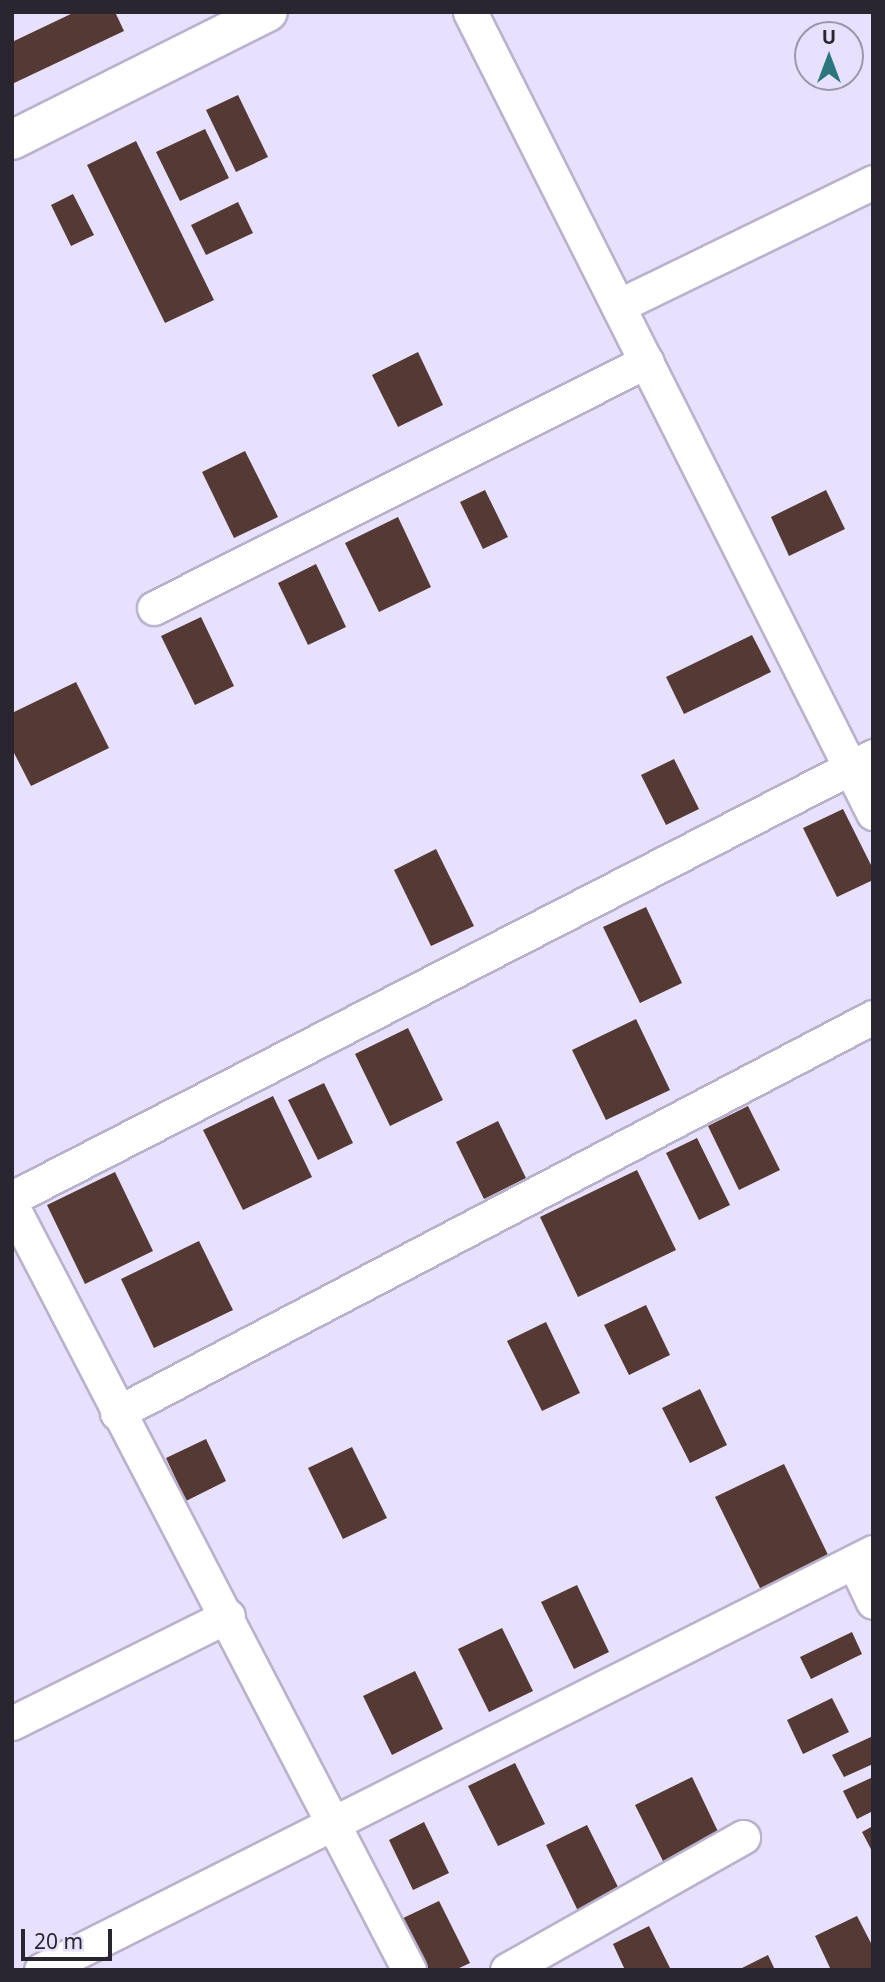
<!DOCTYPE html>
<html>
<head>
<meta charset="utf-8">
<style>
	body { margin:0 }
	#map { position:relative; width:885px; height:1982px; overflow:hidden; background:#e8e1fd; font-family:"Noto Sans",sans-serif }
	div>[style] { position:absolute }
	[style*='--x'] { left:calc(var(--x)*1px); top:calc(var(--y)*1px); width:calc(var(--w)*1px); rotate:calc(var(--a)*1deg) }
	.building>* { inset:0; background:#543934 }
	.roads { filter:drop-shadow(2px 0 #b9b2cd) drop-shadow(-2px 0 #b9b2cd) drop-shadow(0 2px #b9b2cd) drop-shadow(0 -2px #b9b2cd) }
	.minor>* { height:33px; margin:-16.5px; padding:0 16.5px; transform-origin:16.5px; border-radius:16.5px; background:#fff }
	.tertiary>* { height:38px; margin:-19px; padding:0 19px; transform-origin:19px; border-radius:19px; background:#fff }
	span { translate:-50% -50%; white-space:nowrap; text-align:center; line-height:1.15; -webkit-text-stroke:7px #e8e1fd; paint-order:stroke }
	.frame { position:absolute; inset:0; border:14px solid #292630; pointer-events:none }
	.north { position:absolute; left:794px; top:21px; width:70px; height:70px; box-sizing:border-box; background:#e8e1fd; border:2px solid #9c96ab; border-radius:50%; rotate:0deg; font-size:19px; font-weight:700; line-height:28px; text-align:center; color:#292630 }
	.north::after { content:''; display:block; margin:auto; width:24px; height:32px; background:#2b757c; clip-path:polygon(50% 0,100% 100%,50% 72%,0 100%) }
	.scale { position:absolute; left:21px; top:1929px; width:91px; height:32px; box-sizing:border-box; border:4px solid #292630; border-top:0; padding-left:9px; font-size:21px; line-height:24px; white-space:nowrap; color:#292630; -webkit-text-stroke:5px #e8e1fd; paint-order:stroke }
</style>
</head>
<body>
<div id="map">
	<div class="building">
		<i style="clip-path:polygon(75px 12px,115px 12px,124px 31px,12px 84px,12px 42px)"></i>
		<i style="clip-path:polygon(238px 95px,268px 157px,236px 172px,206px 110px)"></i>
		<i style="clip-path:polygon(205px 129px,229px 178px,180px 201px,156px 152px)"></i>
		<i style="clip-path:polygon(136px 141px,214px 300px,165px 323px,87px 165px)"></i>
		<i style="clip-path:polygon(73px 194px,94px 235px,71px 246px,51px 205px)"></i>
		<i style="clip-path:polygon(238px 202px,253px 233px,206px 255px,191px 225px)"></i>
		<i style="clip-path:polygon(418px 352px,443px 405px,398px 427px,372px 375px)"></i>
		<i style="clip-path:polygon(245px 451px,278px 517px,234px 538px,202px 472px)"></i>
		<i style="clip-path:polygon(485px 490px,508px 537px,483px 549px,460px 502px)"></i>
		<i style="clip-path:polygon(826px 490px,845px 529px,789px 556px,771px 517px)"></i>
		<i style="clip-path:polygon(398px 517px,431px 587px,379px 612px,345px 543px)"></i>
		<i style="clip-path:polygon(316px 564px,346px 627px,308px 645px,278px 583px)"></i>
		<i style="clip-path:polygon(201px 617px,234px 686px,195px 705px,161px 636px)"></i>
		<i style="clip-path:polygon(752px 635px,771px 672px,684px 714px,666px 677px)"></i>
		<i style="clip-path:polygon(76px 682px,109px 748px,31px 786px,12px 749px,12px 713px)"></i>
		<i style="clip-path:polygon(674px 759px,699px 809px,666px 825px,641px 775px)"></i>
		<i style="clip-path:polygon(843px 809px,873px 869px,873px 880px,837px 897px,803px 828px)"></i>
		<i style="clip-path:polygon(436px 849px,474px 926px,431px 946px,394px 870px)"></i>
		<i style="clip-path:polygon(646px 907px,682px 983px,640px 1003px,603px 927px)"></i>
		<i style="clip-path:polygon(636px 1019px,670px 1090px,606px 1120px,572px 1050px)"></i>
		<i style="clip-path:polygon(408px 1028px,443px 1100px,390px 1126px,355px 1054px)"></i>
		<i style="clip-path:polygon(324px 1083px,353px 1143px,318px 1160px,288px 1100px)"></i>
		<i style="clip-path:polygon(273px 1096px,312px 1177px,243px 1210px,203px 1130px)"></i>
		<i style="clip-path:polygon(748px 1106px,780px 1170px,739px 1190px,708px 1126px)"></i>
		<i style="clip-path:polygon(498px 1121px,526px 1178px,484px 1199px,456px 1142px)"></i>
		<i style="clip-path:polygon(697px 1138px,730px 1205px,699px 1220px,666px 1153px)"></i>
		<i style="clip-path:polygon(637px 1170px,676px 1250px,578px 1297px,540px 1217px)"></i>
		<i style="clip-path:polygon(115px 1172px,153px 1251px,85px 1284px,47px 1205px)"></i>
		<i style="clip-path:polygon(199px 1241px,233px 1310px,154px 1348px,121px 1279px)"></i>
		<i style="clip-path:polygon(646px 1305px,670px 1355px,629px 1375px,604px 1325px)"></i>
		<i style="clip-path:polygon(546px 1322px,580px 1393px,542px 1411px,507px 1341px)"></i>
		<i style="clip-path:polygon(700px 1389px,727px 1445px,690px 1463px,662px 1408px)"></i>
		<i style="clip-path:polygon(206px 1439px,226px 1481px,186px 1501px,166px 1458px)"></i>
		<i style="clip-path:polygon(352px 1447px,387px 1518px,343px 1539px,308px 1468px)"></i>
		<i style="clip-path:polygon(784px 1464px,830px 1559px,762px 1592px,715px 1497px)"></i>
		<i style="clip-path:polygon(577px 1585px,609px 1652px,574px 1669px,541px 1602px)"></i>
		<i style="clip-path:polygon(502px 1628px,533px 1691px,489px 1712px,458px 1649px)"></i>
		<i style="clip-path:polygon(852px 1632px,862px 1654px,811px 1679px,800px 1657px)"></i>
		<i style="clip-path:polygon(415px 1671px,443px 1729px,392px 1755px,363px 1696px)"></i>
		<i style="clip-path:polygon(832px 1698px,849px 1732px,803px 1754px,787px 1720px)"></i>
		<i style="clip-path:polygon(873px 1736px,873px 1764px,844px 1777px,832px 1755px)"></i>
		<i style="clip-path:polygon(515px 1763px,545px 1824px,498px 1846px,468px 1786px)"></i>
		<i style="clip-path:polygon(692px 1777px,723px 1842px,667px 1869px,635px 1805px)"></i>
		<i style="clip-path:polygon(873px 1777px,873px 1811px,857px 1819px,843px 1791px)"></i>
		<i style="clip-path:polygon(424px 1822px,449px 1873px,413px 1890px,389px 1840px)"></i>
		<i style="clip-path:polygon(587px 1825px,621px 1893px,579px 1913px,546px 1845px)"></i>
		<i style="clip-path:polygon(873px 1826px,873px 1853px,862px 1832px)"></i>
		<i style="clip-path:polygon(439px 1901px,470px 1963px,455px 1970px,423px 1970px,399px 1920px)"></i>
		<i style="clip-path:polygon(857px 1916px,873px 1947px,873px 1970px,831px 1970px,815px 1936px)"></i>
		<i style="clip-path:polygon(649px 1926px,671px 1970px,625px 1970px,613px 1944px)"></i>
		<i style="clip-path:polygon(768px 1955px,775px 1970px,738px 1970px)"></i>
	</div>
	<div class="roads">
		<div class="minor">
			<i style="--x:470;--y:12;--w:897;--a:63.29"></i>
			<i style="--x:618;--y:306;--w:284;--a:-25.9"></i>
			<i style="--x:154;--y:608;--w:551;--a:-26.61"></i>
			<i style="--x:12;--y:1198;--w:968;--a:-27.17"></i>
			<i style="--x:12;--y:1206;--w:861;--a:62.54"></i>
			<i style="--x:117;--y:1413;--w:853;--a:-27.65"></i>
			<i style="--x:854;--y:1562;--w:44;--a:64.6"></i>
			<i style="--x:12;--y:1723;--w:241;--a:-26.4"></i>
			<i style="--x:41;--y:1970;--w:931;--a:-26.68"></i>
			<i style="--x:507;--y:1970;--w:271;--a:-29.4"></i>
		</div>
		<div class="tertiary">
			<i style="--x:12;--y:140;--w:286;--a:-26.6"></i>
		</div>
	</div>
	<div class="frame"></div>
	<div class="north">U</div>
	<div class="scale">20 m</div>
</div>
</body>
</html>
